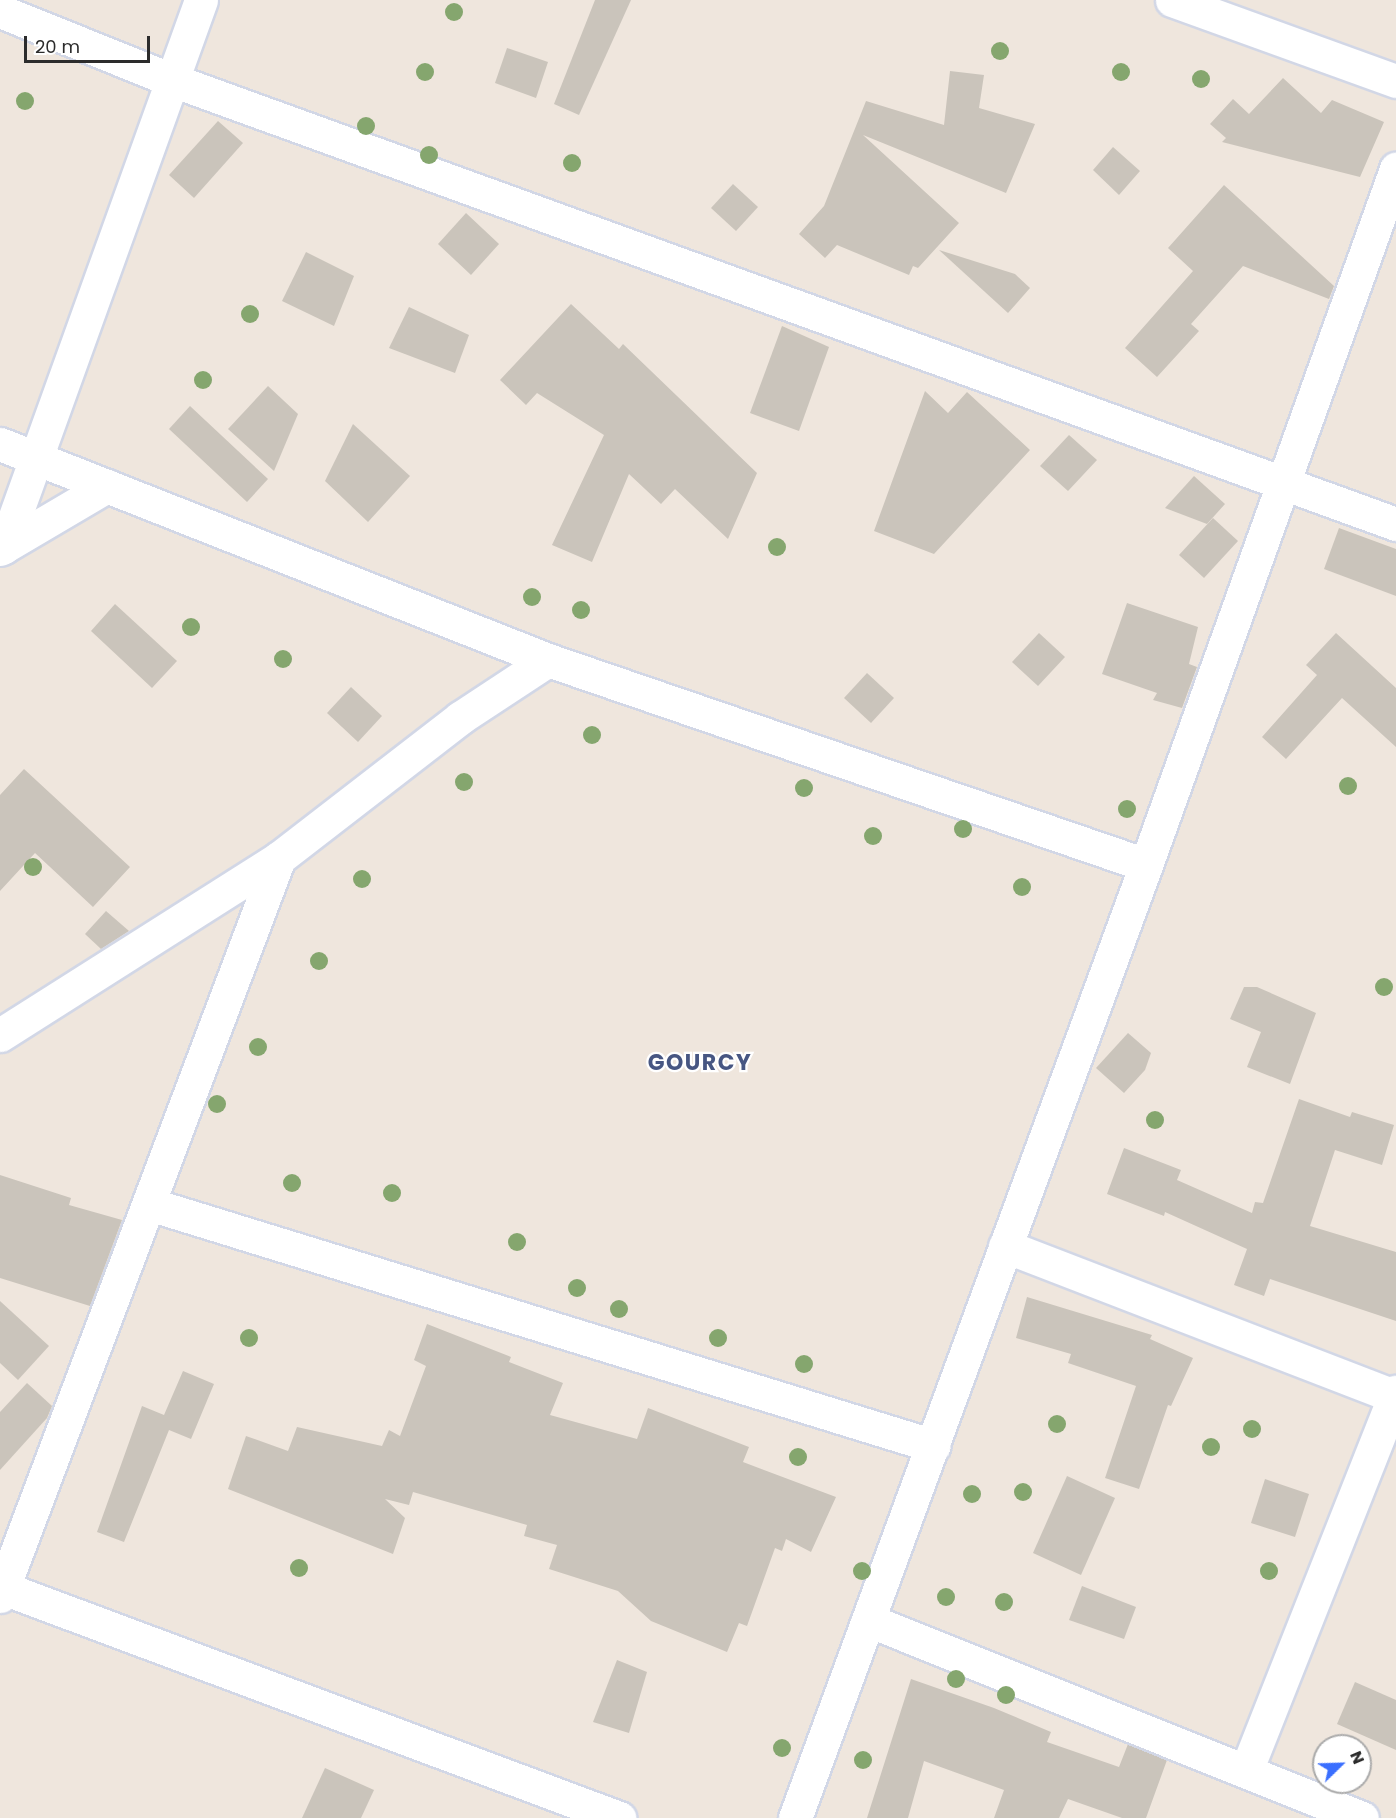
<!DOCTYPE html>
<html>
<head>
<meta charset="utf-8">
<style>
	body { margin:0 }
	#map { position:relative; width:1396px; height:1818px; overflow:hidden; background:#efe6dd; font-family:Poppins,sans-serif }
	div>[style] { position:absolute }
	[style*='--x'] { left:calc(var(--x)*1px); top:calc(var(--y)*1px); width:calc(var(--w)*1px); rotate:calc(var(--a)*1deg) }
	.building>* { inset:0; background:#cac4bb }
	.roads { filter:drop-shadow(2px 0 #d2d7e6) drop-shadow(-2px 0 #d2d7e6) drop-shadow(0 2px #d2d7e6) drop-shadow(0 -2px #d2d7e6) }
	.minor>* { height:33px; margin:-16.5px; padding:0 16.5px; transform-origin:16.5px; border-radius:16.5px; background:#fff }
	.trees>* { width:18px; height:18px; margin:-9px; border-radius:50%; background:#85a66e }
	span { translate:-50% -50%; white-space:nowrap; text-align:center; line-height:1.15; -webkit-text-stroke:4.5px #fff; paint-order:stroke }
	.district-label { font-size:22px; color:#475682; font-weight:700; letter-spacing:1.5px }
	.north { position:absolute; left:1312px; top:1734px; width:60px; height:60px; box-sizing:border-box; background:#fff; border:2px solid #ababab; border-radius:50%; rotate:67deg; font-size:16px; font-weight:700; line-height:24px; text-align:center; color:#2c2c2c }
	.north::after { content:''; display:block; margin:auto; width:21px; height:27px; background:#3a6fff; clip-path:polygon(50% 0,100% 100%,50% 72%,0 100%) }
	.scale { position:absolute; left:24px; top:36px; width:126px; height:27px; box-sizing:border-box; border:3px solid #2c2c2c; border-top:0; padding-left:8px; font-size:18px; line-height:21px; white-space:nowrap; color:#2c2c2c; -webkit-text-stroke:4px #fff; paint-order:stroke }
</style>
</head>
<body>
<div id="map">
	<div class="building">
		<i style="clip-path:polygon(595px 0,631px 0,579px 115px,554px 104px)"></i>
		<i style="clip-path:polygon(507px 48px,548px 62px,536px 98px,495px 83px)"></i>
		<i style="clip-path:polygon(950px 71px,984px 75px,979px 108px,1035px 124px,1006px 193px,863px 135px,959px 223px,918px 268px,913px 266px,909px 275px,837px 245px,825px 258px,799px 234px,824px 206px,866px 101px,944px 125px)"></i>
		<i style="clip-path:polygon(1283px 78px,1321px 113px,1332px 100px,1384px 122px,1360px 177px,1222px 142px,1226px 138px,1210px 124px,1233px 99px,1249px 114px)"></i>
		<i style="clip-path:polygon(218px 121px,243px 143px,194px 198px,169px 175px)"></i>
		<i style="clip-path:polygon(1113px 147px,1140px 171px,1119px 195px,1093px 170px)"></i>
		<i style="clip-path:polygon(733px 184px,758px 207px,736px 231px,711px 208px)"></i>
		<i style="clip-path:polygon(1224px 185px,1334px 286px,1329px 299px,1243px 266px,1191px 324px,1199px 331px,1157px 377px,1125px 348px,1193px 271px,1168px 248px)"></i>
		<i style="clip-path:polygon(466px 213px,499px 244px,471px 275px,438px 244px)"></i>
		<i style="clip-path:polygon(939px 250px,1015px 274px,1030px 288px,1008px 313px)"></i>
		<i style="clip-path:polygon(306px 252px,354px 276px,334px 326px,282px 301px)"></i>
		<i style="clip-path:polygon(571px 304px,619px 349px,623px 344px,757px 473px,728px 539px,675px 489px,661px 504px,629px 474px,592px 562px,552px 545px,604px 435px,537px 393px,526px 405px,500px 380px)"></i>
		<i style="clip-path:polygon(409px 307px,469px 335px,455px 373px,389px 348px)"></i>
		<i style="clip-path:polygon(782px 326px,829px 347px,799px 431px,750px 413px)"></i>
		<i style="clip-path:polygon(268px 386px,298px 414px,274px 471px,228px 429px)"></i>
		<i style="clip-path:polygon(925px 391px,948px 413px,967px 392px,1030px 450px,934px 554px,874px 531px)"></i>
		<i style="clip-path:polygon(190px 406px,268px 479px,247px 502px,169px 429px)"></i>
		<i style="clip-path:polygon(353px 424px,410px 476px,368px 522px,325px 481px)"></i>
		<i style="clip-path:polygon(1069px 435px,1097px 460px,1068px 491px,1040px 466px)"></i>
		<i style="clip-path:polygon(1194px 476px,1225px 504px,1207px 524px,1165px 508px)"></i>
		<i style="clip-path:polygon(1213px 518px,1238px 541px,1204px 578px,1179px 555px)"></i>
		<i style="clip-path:polygon(1339px 528px,1396px 549px,1396px 596px,1324px 569px)"></i>
		<i style="clip-path:polygon(1127px 603px,1198px 627px,1189px 664px,1197px 667px,1182px 708px,1153px 700px,1157px 693px,1102px 674px)"></i>
		<i style="clip-path:polygon(115px 604px,177px 661px,152px 688px,91px 631px)"></i>
		<i style="clip-path:polygon(1039px 633px,1065px 657px,1038px 686px,1012px 662px)"></i>
		<i style="clip-path:polygon(1336px 633px,1396px 688px,1396px 747px,1342px 698px,1286px 759px,1262px 737px,1317px 675px,1306px 665px)"></i>
		<i style="clip-path:polygon(867px 673px,894px 698px,871px 723px,844px 698px)"></i>
		<i style="clip-path:polygon(351px 687px,382px 716px,358px 742px,327px 713px)"></i>
		<i style="clip-path:polygon(24px 769px,130px 867px,93px 907px,35px 853px,0 891px,0 795px)"></i>
		<i style="clip-path:polygon(106px 911px,129px 931px,101px 949px,85px 934px)"></i>
		<i style="clip-path:polygon(1244px 987px,1257px 987px,1316px 1013px,1290px 1084px,1247px 1067px,1261px 1032px,1230px 1019px)"></i>
		<i style="clip-path:polygon(1128px 1033px,1151px 1053px,1145px 1070px,1124px 1093px,1096px 1068px)"></i>
		<i style="clip-path:polygon(1299px 1099px,1350px 1117px,1352px 1112px,1394px 1125px,1382px 1165px,1335px 1150px,1310px 1226px,1396px 1252px,1396px 1321px,1270px 1279px,1264px 1296px,1234px 1285px,1247px 1249px,1165px 1212px,1164px 1216px,1107px 1194px,1124px 1148px,1181px 1170px,1177px 1180px,1252px 1213px,1255px 1202px,1263px 1203px)"></i>
		<i style="clip-path:polygon(0 1175px,71px 1198px,69px 1205px,122px 1220px,90px 1306px,0 1278px)"></i>
		<i style="clip-path:polygon(1027px 1297px,1152px 1335px,1150px 1339px,1193px 1358px,1171px 1406px,1168px 1405px,1139px 1489px,1105px 1478px,1136px 1386px,1068px 1363px,1071px 1354px,1016px 1338px)"></i>
		<i style="clip-path:polygon(0 1301px,49px 1346px,18px 1380px,0 1363px)"></i>
		<i style="clip-path:polygon(427px 1324px,511px 1357px,509px 1362px,563px 1383px,550px 1415px,637px 1439px,648px 1408px,749px 1447px,743px 1462px,836px 1497px,811px 1552px,786px 1539px,782px 1551px,775px 1548px,747px 1626px,739px 1623px,727px 1652px,651px 1621px,618px 1591px,549px 1569px,557px 1545px,524px 1536px,527px 1525px,413px 1492px,409px 1505px,385px 1499px,405px 1518px,393px 1554px,228px 1489px,246px 1436px,288px 1451px,297px 1427px,382px 1446px,389px 1430px,400px 1436px,426px 1366px,414px 1360px)"></i>
		<i style="clip-path:polygon(183px 1371px,214px 1384px,191px 1439px,169px 1430px,124px 1542px,97px 1532px,142px 1406px,164px 1415px)"></i>
		<i style="clip-path:polygon(27px 1383px,52px 1406px,47px 1418px,0 1470px,0 1412px)"></i>
		<i style="clip-path:polygon(1067px 1476px,1115px 1498px,1081px 1575px,1033px 1553px)"></i>
		<i style="clip-path:polygon(1265px 1479px,1309px 1494px,1295px 1537px,1251px 1523px)"></i>
		<i style="clip-path:polygon(1082px 1586px,1136px 1607px,1124px 1639px,1069px 1620px)"></i>
		<i style="clip-path:polygon(617px 1660px,647px 1672px,629px 1733px,593px 1722px)"></i>
		<i style="clip-path:polygon(911px 1679px,994px 1708px,1051px 1732px,1047px 1742px,1119px 1767px,1128px 1744px,1167px 1760px,1146px 1818px,1122px 1818px,1068px 1799px,1059px 1818px,994px 1818px,1004px 1790px,924px 1761px,908px 1818px,867px 1818px)"></i>
		<i style="clip-path:polygon(1355px 1682px,1396px 1700px,1396px 1750px,1337px 1724px)"></i>
		<i style="clip-path:polygon(325px 1768px,374px 1790px,361px 1818px,302px 1818px)"></i>
	</div>
	<div class="roads">
		<div class="minor">
			<i style="--x:1172;--y:0;--w:238;--a:19.9"></i>
			<i style="--x:0;--y:11;--w:185;--a:21.9"></i>
			<i style="--x:172;--y:80;--w:1302;--a:19.94"></i>
			<i style="--x:0;--y:444;--w:589;--a:21.51"></i>
			<i style="--x:548;--y:660;--w:632;--a:18.92"></i>
			<i style="--x:4;--y:547;--w:581;--a:-70.19"></i>
			<i style="--x:0;--y:549;--w:124;--a:-30.5"></i>
			<i style="--x:0;--y:1035;--w:330;--a:-32.4"></i>
			<i style="--x:279;--y:858;--w:229;--a:-37.7"></i>
			<i style="--x:460;--y:718;--w:105;--a:-33.4"></i>
			<i style="--x:149;--y:1204;--w:821;--a:17.13"></i>
			<i style="--x:1005;--y:1246;--w:419;--a:21.1"></i>
			<i style="--x:3;--y:1588;--w:658;--a:20.47"></i>
			<i style="--x:0;--y:1596;--w:789;--a:-69.29"></i>
			<i style="--x:868;--y:1620;--w:532;--a:21.84"></i>
			<i style="--x:1246;--y:1771;--w:408;--a:-68.4"></i>
			<i style="--x:795;--y:1818;--w:1016;--a:-69.78"></i>
			<i style="--x:1146;--y:865;--w:740;--a:-70.24"></i>
		</div>
	</div>
	<div class="trees">
		<i style="left:454px;top:12px"></i>
		<i style="left:1000px;top:51px"></i>
		<i style="left:425px;top:72px"></i>
		<i style="left:1121px;top:72px"></i>
		<i style="left:1201px;top:79px"></i>
		<i style="left:25px;top:101px"></i>
		<i style="left:366px;top:126px"></i>
		<i style="left:429px;top:155px"></i>
		<i style="left:572px;top:163px"></i>
		<i style="left:250px;top:314px"></i>
		<i style="left:203px;top:380px"></i>
		<i style="left:777px;top:547px"></i>
		<i style="left:532px;top:597px"></i>
		<i style="left:581px;top:610px"></i>
		<i style="left:191px;top:627px"></i>
		<i style="left:283px;top:659px"></i>
		<i style="left:592px;top:735px"></i>
		<i style="left:464px;top:782px"></i>
		<i style="left:1348px;top:786px"></i>
		<i style="left:804px;top:788px"></i>
		<i style="left:1127px;top:809px"></i>
		<i style="left:963px;top:829px"></i>
		<i style="left:873px;top:836px"></i>
		<i style="left:33px;top:867px"></i>
		<i style="left:362px;top:879px"></i>
		<i style="left:1022px;top:887px"></i>
		<i style="left:319px;top:961px"></i>
		<i style="left:1384px;top:987px"></i>
		<i style="left:258px;top:1047px"></i>
		<i style="left:217px;top:1104px"></i>
		<i style="left:1155px;top:1120px"></i>
		<i style="left:292px;top:1183px"></i>
		<i style="left:392px;top:1193px"></i>
		<i style="left:517px;top:1242px"></i>
		<i style="left:577px;top:1288px"></i>
		<i style="left:619px;top:1309px"></i>
		<i style="left:249px;top:1338px"></i>
		<i style="left:718px;top:1338px"></i>
		<i style="left:804px;top:1364px"></i>
		<i style="left:1057px;top:1424px"></i>
		<i style="left:1252px;top:1429px"></i>
		<i style="left:1211px;top:1447px"></i>
		<i style="left:798px;top:1457px"></i>
		<i style="left:1023px;top:1492px"></i>
		<i style="left:972px;top:1494px"></i>
		<i style="left:299px;top:1568px"></i>
		<i style="left:862px;top:1571px"></i>
		<i style="left:1269px;top:1571px"></i>
		<i style="left:946px;top:1597px"></i>
		<i style="left:1004px;top:1602px"></i>
		<i style="left:956px;top:1679px"></i>
		<i style="left:1006px;top:1695px"></i>
		<i style="left:782px;top:1748px"></i>
		<i style="left:863px;top:1760px"></i>
	</div>
	<div class="district-label">
		<span style="left:700px;top:1063px">GOURCY</span>
	</div>
	<div class="north">N</div>
	<div class="scale">20 m</div>
</div>
</body>
</html>
